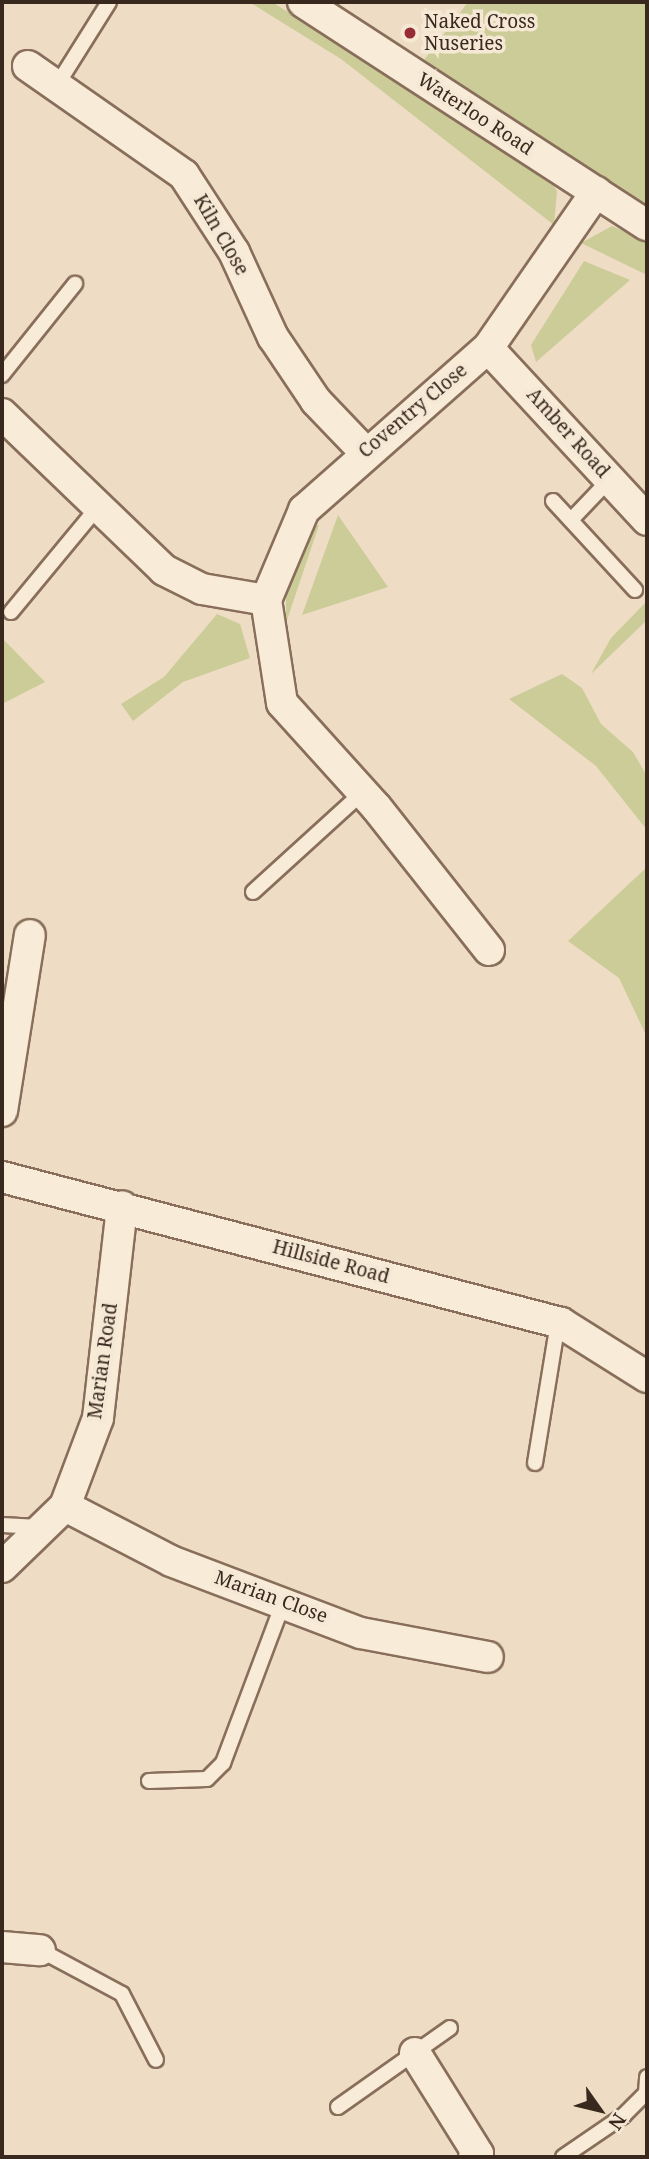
<!DOCTYPE html>
<html>
<head>
<meta charset="utf-8">
<style>
	body { margin:0 }
	#map { position:relative; width:649px; height:2159px; overflow:hidden; background:#eeddc4; font-family:"Noto Serif",serif }
	div>[style] { position:absolute }
	[style*='--x'] { left:calc(var(--x)*1px); top:calc(var(--y)*1px); width:calc(var(--w)*1px); rotate:calc(var(--a)*1deg) }
	.green>* { inset:0; background:#cbcc98 }
	.roads { filter:drop-shadow(2px 0 #886e5b) drop-shadow(-2px 0 #886e5b) drop-shadow(0 2px #886e5b) drop-shadow(0 -2px #886e5b) }
	.service>* { height:14px; margin:-7px; padding:0 7px; transform-origin:7px; border-radius:7px; background:#f8ebd7 }
	.minor>* { height:30px; margin:-15px; padding:0 15px; transform-origin:15px; border-radius:15px; background:#f8ebd7 }
	.dots>* { width:19px; height:19px; translate:-50% -50%; box-sizing:border-box; border:4px solid #f5e8d4; border-radius:50% }
	span { translate:-50% -50%; white-space:nowrap; text-align:center; line-height:1.15; -webkit-text-stroke:7px #f5e8d4; paint-order:stroke }
	.poi-label { font-size:19px; color:#38281e }
	.left { translate:0 -50%; text-align:left }
	.street-label { font-size:19px; color:#38281e }
	.frame { position:absolute; inset:0; border:4px solid #38281e; pointer-events:none }
	.north { position:absolute; left:565px; top:2075px; width:70px; height:70px; -webkit-text-stroke:5px #f5e8d4; paint-order:stroke; rotate:124deg; font-size:19px; font-weight:700; line-height:28px; text-align:center; color:#38281e }
	.north::after { content:''; display:block; margin:auto; width:24px; height:32px; background:#38281e; clip-path:polygon(50% 0,100% 100%,50% 72%,0 100%) }
</style>
</head>
<body>
<div id="map">
	<div class="green">
		<i style="clip-path:polygon(249px 2px,272px 2px,546px 175px,557px 191px,554px 225px,341px 59px)"></i>
		<i style="clip-path:polygon(468px 2px,647px 2px,647px 207px,421px 64px)"></i>
		<i style="clip-path:polygon(612px 226px,647px 241px,647px 275px,581px 243px)"></i>
		<i style="clip-path:polygon(584px 261px,630px 280px,536px 362px,531px 345px)"></i>
		<i style="clip-path:polygon(338px 515px,388px 587px,302px 615px)"></i>
		<i style="clip-path:polygon(319px 525px,286px 623px,286px 581px,312px 527px)"></i>
		<i style="clip-path:polygon(647px 601px,647px 620px,591px 674px,611px 638px)"></i>
		<i style="clip-path:polygon(217px 614px,240px 624px,250px 658px,183px 682px,133px 721px,121px 704px,164px 677px)"></i>
		<i style="clip-path:polygon(2px 638px,45px 682px,2px 704px)"></i>
		<i style="clip-path:polygon(562px 674px,582px 688px,601px 724px,633px 752px,647px 776px,647px 830px,596px 766px,509px 699px)"></i>
		<i style="clip-path:polygon(647px 867px,647px 1031px,645px 1033px,619px 978px,568px 941px)"></i>
	</div>
	<div class="roads">
		<div class="service">
			<i style="--x:57;--y:85;--w:98;--a:-57.9"></i>
			<i style="--x:2;--y:375;--w:117;--a:-51.3"></i>
			<i style="--x:553;--y:501;--w:121;--a:47.3"></i>
			<i style="--x:571;--y:520;--w:57;--a:-46.4"></i>
			<i style="--x:11;--y:612;--w:135;--a:-50.4"></i>
			<i style="--x:253;--y:892;--w:149;--a:-42.3"></i>
			<i style="--x:535;--y:1463;--w:143;--a:-80.7"></i>
			<i style="--x:2;--y:1525;--w:37;--a:3"></i>
			<i style="--x:149;--y:1781;--w:58;--a:-2"></i>
			<i style="--x:207;--y:1779;--w:23;--a:-45"></i>
			<i style="--x:223;--y:1763;--w:173;--a:-69.4"></i>
			<i style="--x:40;--y:1950;--w:93;--a:28.2"></i>
			<i style="--x:122;--y:1994;--w:74;--a:62.7"></i>
			<i style="--x:338;--y:2107;--w:137;--a:-35.2"></i>
			<i style="--x:563;--y:2157;--w:73;--a:-34.3"></i>
			<i style="--x:623;--y:2116;--w:33;--a:-45"></i>
			<i style="--x:646;--y:2093;--w:16;--a:-86"></i>
		</div>
		<div class="minor">
			<i style="--x:303;--y:2;--w:410;--a:33"></i>
			<i style="--x:28;--y:66;--w:190;--a:34.9"></i>
			<i style="--x:184;--y:175;--w:92;--a:57"></i>
			<i style="--x:234;--y:252;--w:94;--a:65.4"></i>
			<i style="--x:273;--y:337;--w:77;--a:56.1"></i>
			<i style="--x:316;--y:401;--w:69;--a:46.2"></i>
			<i style="--x:488;--y:348;--w:234;--a:47.2"></i>
			<i style="--x:2;--y:414;--w:225;--a:43.9"></i>
			<i style="--x:164;--y:570;--w:42;--a:26.6"></i>
			<i style="--x:202;--y:589;--w:65;--a:9.8"></i>
			<i style="--x:489;--y:950;--w:182;--a:-128.3"></i>
			<i style="--x:376;--y:807;--w:140;--a:-132.1"></i>
			<i style="--x:282;--y:703;--w:104;--a:-98.8"></i>
			<i style="--x:266;--y:600;--w:98;--a:-67.1"></i>
			<i style="--x:304;--y:510;--w:245;--a:-41.4"></i>
			<i style="--x:488;--y:348;--w:190;--a:-55.3"></i>
			<i style="--x:2;--y:1111;--w:178;--a:-81"></i>
			<i style="--x:2;--y:1177;--w:578;--a:14.64"></i>
			<i style="--x:561;--y:1323;--w:102;--a:32.1"></i>
			<i style="--x:65;--y:1506;--w:119;--a:27.4"></i>
			<i style="--x:171;--y:1561;--w:203;--a:20.8"></i>
			<i style="--x:361;--y:1633;--w:129;--a:10.7"></i>
			<i style="--x:2;--y:1567;--w:88;--a:-44.1"></i>
			<i style="--x:65;--y:1506;--w:94;--a:-69.4"></i>
			<i style="--x:98;--y:1418;--w:213;--a:-83.5"></i>
			<i style="--x:2;--y:1947;--w:38;--a:5"></i>
			<i style="--x:415;--y:2053;--w:119;--a:58"></i>
			<i style="--x:478;--y:2154;--w:5;--a:143"></i>
		</div>
	</div>
	<div class="dots">
		<i style="left:410px;top:33px;background:#972b36"></i>
	</div>
	<div class="poi-label">
		<span class="left" style="left:424px;top:33px">Naked Cross<br>Nuseries</span>
	</div>
	<div class="street-label">
		<span style="left:475px;top:114px;rotate:33deg">Waterloo Road</span>
		<span style="left:221px;top:235px;rotate:60deg">Kiln Close</span>
		<span style="left:413px;top:411px;rotate:-40deg">Coventry Close</span>
		<span style="left:568px;top:433px;rotate:48deg">Amber Road</span>
		<span style="left:331px;top:1262px;rotate:15deg">Hillside Road</span>
		<span style="left:103px;top:1361px;rotate:-82deg">Marian Road</span>
		<span style="left:271px;top:1597px;rotate:20deg">Marian Close</span>
	</div>
	<div class="frame"></div>
	<div class="north">N</div>
</div>
</body>
</html>
